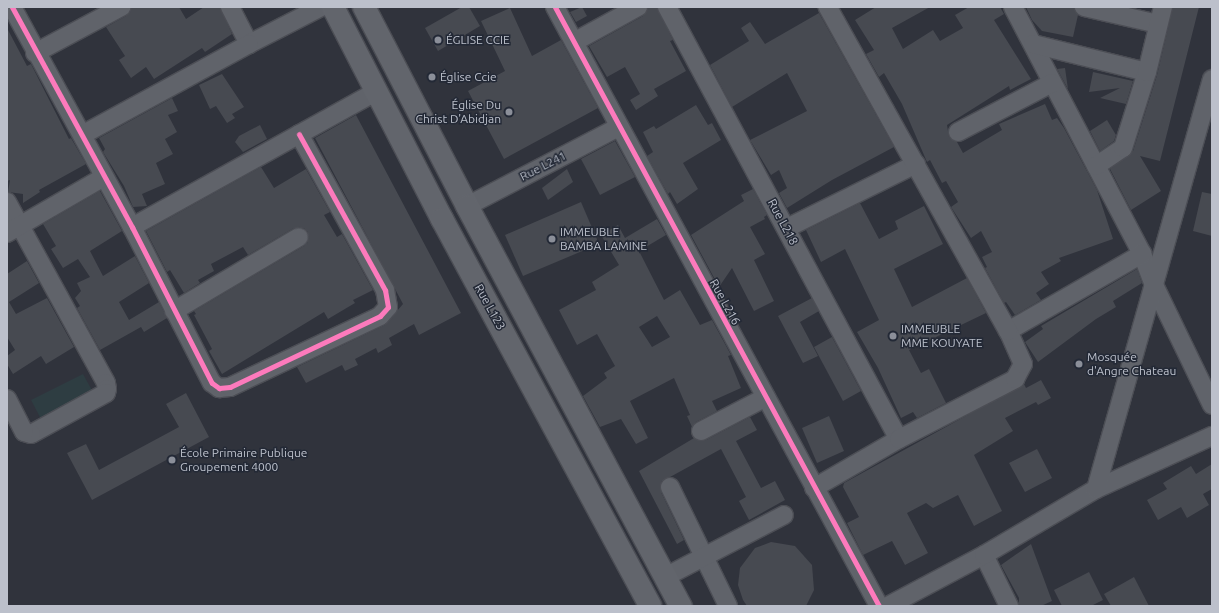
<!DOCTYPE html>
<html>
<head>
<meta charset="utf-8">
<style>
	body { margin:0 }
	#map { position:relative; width:1219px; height:613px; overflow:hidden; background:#30333c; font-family:Ubuntu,sans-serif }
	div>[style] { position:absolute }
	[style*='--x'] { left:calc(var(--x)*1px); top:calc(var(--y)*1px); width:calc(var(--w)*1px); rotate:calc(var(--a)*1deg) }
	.green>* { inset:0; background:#2e3d42 }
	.building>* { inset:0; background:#474a51 }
	.roads { filter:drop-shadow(1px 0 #4c4e55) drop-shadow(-1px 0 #4c4e55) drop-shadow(0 1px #4c4e55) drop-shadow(0 -1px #4c4e55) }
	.minor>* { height:18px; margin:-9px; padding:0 9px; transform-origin:9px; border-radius:9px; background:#60636a }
	.major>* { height:22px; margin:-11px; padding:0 11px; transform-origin:11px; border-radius:11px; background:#62656c }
	.cycleway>* { height:5px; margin:-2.5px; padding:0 2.5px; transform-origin:2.5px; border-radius:2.5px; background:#fd7abc }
	.dots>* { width:11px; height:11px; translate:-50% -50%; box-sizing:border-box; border:2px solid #232936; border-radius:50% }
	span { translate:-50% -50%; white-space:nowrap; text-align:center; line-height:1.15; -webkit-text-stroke:3px #232936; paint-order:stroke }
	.poi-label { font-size:12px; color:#bcc0cb }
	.left { translate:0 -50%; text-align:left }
	.right { translate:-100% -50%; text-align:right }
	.street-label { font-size:12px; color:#bcc0cb }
	.frame { position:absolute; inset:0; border:8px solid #bcc0cb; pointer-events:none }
</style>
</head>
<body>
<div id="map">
	<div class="green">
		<i style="clip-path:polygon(83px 374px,94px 394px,42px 421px,31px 400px)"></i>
	</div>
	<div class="building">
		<i style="clip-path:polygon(131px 7px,179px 7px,186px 19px,204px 7px,220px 7px,232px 34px,205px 52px,202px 48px,154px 79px,146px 67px,131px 78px,119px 60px,125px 56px,106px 27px,126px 16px)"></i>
		<i style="clip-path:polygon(462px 7px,469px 7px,480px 26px,438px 51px,425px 28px)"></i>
		<i style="clip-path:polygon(582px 7px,587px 16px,576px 22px,570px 12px)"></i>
		<i style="clip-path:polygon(648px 7px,657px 7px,673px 40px,670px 41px,686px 71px,654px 89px,658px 96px,636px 110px,630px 100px,640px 94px,625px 67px,607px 77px,589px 46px,643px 16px)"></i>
		<i style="clip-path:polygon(876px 7px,930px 7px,892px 28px,903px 49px,933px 30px,940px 41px,963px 28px,955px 15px,969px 7px,1000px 7px,1004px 14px,994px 20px,1031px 79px,1010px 90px,1009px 86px,947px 125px,949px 137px,957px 142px,963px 153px,1002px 130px,999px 124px,1045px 104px,1052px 120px,1057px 118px,1064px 128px,1097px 190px,1113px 239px,1059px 258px,1061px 261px,1041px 272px,1049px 284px,1036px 293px,1041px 300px,1015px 315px,1006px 302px,1004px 303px,985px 268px,987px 267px,982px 257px,992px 252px,981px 231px,971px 238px,951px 207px,958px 202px,946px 181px,942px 183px,930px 160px,927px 162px,902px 104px,884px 73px,879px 77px,866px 54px,874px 50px,855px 20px)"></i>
		<i style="clip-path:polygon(1026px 7px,1074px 8px,1078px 15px,1073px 37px,1042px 31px,1032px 20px)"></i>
		<i style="clip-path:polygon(1173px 7px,1199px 7px,1160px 161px,1140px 156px,1161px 191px,1131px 210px,1110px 169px,1133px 151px,1157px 75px)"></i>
		<i style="clip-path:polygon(510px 8px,532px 56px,561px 40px,598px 108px,504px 159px,468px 91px,505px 71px,481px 21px)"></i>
		<i style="clip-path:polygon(819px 13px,894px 147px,832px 180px,787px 208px,779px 193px,787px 188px,779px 170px,771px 175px,750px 140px,807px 111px,787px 73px,732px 107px,710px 65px,749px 41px,741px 28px,750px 22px,765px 44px)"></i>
		<i style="clip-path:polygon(7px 28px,27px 66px,31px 64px,69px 139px,71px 138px,86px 164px,39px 190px,40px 192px,23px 203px,23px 194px,8px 192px,10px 180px,7px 181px)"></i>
		<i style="clip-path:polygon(1065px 68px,1068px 89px,1057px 69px)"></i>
		<i style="clip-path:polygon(1093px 72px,1133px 81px,1126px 104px,1100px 98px,1120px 88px,1089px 92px)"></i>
		<i style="clip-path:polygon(222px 74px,244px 107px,232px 114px,235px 118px,227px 123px,216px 106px,210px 109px,199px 85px)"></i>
		<i style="clip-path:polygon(172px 98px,178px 111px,168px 115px,177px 132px,165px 139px,173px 154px,156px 163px,165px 184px,142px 194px,147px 206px,133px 207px,124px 186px,103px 152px,105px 149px,99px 138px)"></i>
		<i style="clip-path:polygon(696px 105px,708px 125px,712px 123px,721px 140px,683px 163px,698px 189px,677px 204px,670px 192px,668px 194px,647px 156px,653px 152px,643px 132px,654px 126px,656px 129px)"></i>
		<i style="clip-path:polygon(356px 115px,461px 313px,419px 335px,414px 324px,389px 338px,392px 345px,378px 353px,376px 348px,355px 359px,358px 365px,345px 371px,342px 365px,306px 383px,297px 367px,385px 325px,403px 304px,315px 138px)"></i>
		<i style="clip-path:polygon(1107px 120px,1116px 135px,1114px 141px,1100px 151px,1090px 131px)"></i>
		<i style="clip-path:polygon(260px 125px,267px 139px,243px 152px,235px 142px,239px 136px)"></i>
		<i style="clip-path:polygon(615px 141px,635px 177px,600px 195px,581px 159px)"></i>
		<i style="clip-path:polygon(261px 167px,274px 188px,306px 169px,330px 212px,324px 215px,337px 237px,342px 234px,373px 290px,353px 300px,355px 303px,328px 319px,324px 312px,222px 374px,209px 351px,212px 349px,194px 315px,196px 314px,194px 311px,304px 246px,308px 242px,308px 232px,304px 228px,294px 228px,248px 255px,243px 247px,211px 264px,214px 271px,198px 280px,200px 283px,184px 293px,170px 270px,167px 272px,146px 231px)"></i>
		<i style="clip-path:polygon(567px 169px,573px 182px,548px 200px,542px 188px)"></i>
		<i style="clip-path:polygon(753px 189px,767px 215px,764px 217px,765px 219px,750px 227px,765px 254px,754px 260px,774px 301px,754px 311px,732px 268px,719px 287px,691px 235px,744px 201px,741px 195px)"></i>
		<i style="clip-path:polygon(100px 191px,122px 231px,90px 251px,103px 276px,135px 256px,149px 283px,119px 302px,129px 320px,159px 302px,167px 318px,144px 332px,141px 327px,100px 350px,77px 308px,80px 306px,75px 298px,81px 291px,77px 283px,90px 277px,78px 259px,63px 268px,51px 249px,56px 246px,43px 224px)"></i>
		<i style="clip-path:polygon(1202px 192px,1212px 194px,1212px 236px,1193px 231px)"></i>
		<i style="clip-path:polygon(581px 202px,599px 244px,523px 276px,505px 235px)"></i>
		<i style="clip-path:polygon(860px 203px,879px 239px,898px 229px,895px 221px,924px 206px,943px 244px,894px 269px,912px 307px,967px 278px,986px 313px,909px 350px,921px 373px,929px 369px,946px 403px,917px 418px,913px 412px,901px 418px,878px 368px,857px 332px,879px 320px,845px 249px,821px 262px,806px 230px)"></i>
		<i style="clip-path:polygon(evenodd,657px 219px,666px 235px,639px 251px,664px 300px,680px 290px,700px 325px,712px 320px,731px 355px,728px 356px,741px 388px,712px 401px,717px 411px,696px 422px,692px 427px,687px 416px,690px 415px,674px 378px,630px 401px,648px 438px,636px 444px,621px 419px,600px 427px,583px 396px,607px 378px,604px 373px,615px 366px,597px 334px,577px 345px,559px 310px,596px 290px,592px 282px,619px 265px,601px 235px,618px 225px,625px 238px,657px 219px,657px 316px,670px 337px,652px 347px,639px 327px,657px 316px)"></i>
		<i style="clip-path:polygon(27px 261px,39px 283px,9px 302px,16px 314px,47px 298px,74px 347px,46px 364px,41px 356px,13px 374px,7px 364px,7px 356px,15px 350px,7px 337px,7px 274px)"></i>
		<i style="clip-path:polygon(1137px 269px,1142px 283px,1113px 301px,1116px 307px,1096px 319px,1038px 362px,1025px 342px,1043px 329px,1041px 326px)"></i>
		<i style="clip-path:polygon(812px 298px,819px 311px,800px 322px,818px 356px,803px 363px,778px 316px)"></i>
		<i style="clip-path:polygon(832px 337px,861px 391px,843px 401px,814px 347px)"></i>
		<i style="clip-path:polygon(1041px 380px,1051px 398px,1038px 405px,1036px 402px,1005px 418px,1013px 431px,974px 455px,1002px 511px,974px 526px,958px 495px,933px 508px,926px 503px,907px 513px,928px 553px,905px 565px,892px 541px,863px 555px,847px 523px,859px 517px,843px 487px,844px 483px,1024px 384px,1026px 388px)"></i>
		<i style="clip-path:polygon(186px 393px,209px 437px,92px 500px,67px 453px,86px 444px,99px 470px,179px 427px,166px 404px)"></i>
		<i style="clip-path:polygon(829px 416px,844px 451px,817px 463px,802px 428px)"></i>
		<i style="clip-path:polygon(750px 417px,757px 430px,736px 441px,761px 488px,775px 481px,785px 500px,749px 520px,739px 501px,746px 497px,721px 449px,661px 482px,661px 492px,684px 540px,677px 544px,639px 471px,694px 438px,700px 441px,706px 440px)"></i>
		<i style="clip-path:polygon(1037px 449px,1052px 478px,1025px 492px,1009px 463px)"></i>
		<i style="clip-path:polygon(1212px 464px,1212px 489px,1203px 494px,1209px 505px,1187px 518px,1181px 507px,1158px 520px,1147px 500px,1167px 489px,1163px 483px,1191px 466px,1196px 474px)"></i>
		<i style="clip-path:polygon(771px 542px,795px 546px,812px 565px,814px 590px,806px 606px,747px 606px,743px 600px,738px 585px,740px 568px,755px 548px)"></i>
		<i style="clip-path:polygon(1031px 544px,1052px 601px,1041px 606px,1019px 606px,1019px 598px,1001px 565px)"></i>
		<i style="clip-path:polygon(1089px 572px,1103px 600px,1091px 606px,1062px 606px,1054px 590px)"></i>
		<i style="clip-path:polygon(1134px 577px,1149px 606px,1111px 606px,1104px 594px)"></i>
	</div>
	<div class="roads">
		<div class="minor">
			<i style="--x:12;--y:7;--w:251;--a:61.4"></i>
			<i style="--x:132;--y:227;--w:175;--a:62.9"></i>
			<i style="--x:212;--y:383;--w:9;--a:36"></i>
			<i style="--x:219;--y:388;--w:11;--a:-5"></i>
			<i style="--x:230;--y:387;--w:166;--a:-25.3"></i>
			<i style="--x:380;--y:316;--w:12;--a:-48"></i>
			<i style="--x:388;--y:307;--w:17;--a:-100"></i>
			<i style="--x:385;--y:290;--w:178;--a:-118.9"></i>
			<i style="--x:230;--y:7;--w:42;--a:62.8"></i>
			<i style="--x:249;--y:44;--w:81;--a:-27.2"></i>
			<i style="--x:555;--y:7;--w:681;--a:61.59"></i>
			<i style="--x:667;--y:7;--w:490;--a:61.8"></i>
			<i style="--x:1013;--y:7;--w:279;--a:62.4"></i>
			<i style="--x:1142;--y:254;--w:33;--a:69"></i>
			<i style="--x:1154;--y:285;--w:133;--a:64.2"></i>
			<i style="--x:1084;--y:7;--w:76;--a:12.9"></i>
			<i style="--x:574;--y:42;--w:73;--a:-28.7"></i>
			<i style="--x:1033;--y:44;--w:117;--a:13.8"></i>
			<i style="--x:35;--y:53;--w:98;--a:-28.1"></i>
			<i style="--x:958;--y:132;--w:106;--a:-27.5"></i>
			<i style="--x:82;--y:135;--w:190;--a:-28.6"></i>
			<i style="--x:1096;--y:166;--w:32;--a:-34"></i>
			<i style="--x:1123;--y:148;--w:80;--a:-72.5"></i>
			<i style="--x:1147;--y:72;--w:67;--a:-76.2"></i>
			<i style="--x:7;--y:202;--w:206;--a:61.3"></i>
			<i style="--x:106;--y:383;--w:6;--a:81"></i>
			<i style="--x:107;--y:389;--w:4;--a:104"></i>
			<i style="--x:106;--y:393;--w:85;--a:151.3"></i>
			<i style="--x:31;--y:434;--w:7;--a:-164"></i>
			<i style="--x:24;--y:432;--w:37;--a:-117"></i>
			<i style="--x:467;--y:206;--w:171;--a:-27.5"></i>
			<i style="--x:132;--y:227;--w:279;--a:-29"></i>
			<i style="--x:787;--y:228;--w:144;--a:-26.4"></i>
			<i style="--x:7;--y:233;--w:112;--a:-30"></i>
			<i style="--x:174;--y:311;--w:145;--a:-30.6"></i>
			<i style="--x:1008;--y:331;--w:155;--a:-29.9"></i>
			<i style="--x:701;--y:431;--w:73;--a:-27.6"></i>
			<i style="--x:670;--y:487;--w:132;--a:64"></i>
			<i style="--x:814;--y:488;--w:98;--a:-30"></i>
			<i style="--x:899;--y:439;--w:131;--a:-27.3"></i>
			<i style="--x:1015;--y:379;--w:17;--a:-62"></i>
			<i style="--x:1023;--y:364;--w:36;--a:-114"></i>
			<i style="--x:1008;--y:331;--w:371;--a:-119.1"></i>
			<i style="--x:1096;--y:489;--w:128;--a:-24.6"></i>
			<i style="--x:984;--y:555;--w:57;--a:63.9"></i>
			<i style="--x:665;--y:577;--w:134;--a:-27.5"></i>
			<i style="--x:888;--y:606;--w:109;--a:-28"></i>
			<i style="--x:984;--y:555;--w:130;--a:-30.5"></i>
			<i style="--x:1096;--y:489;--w:426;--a:-74.2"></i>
		</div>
		<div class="major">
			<i style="--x:333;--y:7;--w:238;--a:62.8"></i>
			<i style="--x:442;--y:219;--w:439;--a:61.7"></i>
			<i style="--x:364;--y:7;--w:224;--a:62.6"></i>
			<i style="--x:467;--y:206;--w:454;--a:61.9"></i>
		</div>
	</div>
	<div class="cycleway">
		<i style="--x:12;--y:7;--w:251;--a:61.4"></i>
		<i style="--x:132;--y:227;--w:175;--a:62.9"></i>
		<i style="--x:212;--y:383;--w:9;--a:36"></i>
		<i style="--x:219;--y:388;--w:11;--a:-5"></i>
		<i style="--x:230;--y:387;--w:166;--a:-25.3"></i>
		<i style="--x:380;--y:316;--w:12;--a:-48"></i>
		<i style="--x:388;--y:307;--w:17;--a:-100"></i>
		<i style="--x:385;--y:290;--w:178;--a:-118.9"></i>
		<i style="--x:555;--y:7;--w:681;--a:61.59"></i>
	</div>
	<div class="dots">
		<i style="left:438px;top:40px;background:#8b8f99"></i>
		<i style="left:432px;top:77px;background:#8b8f99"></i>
		<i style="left:509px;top:112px;background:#8b8f99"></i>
		<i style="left:552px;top:239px;background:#8b8f99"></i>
		<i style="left:893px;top:336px;background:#8b8f99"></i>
		<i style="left:1079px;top:364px;background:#8b8f99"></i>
		<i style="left:172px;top:460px;background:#8b8f99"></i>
	</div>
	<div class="poi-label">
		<span class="left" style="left:446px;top:40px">ÉGLISE CCIE</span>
		<span class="left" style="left:440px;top:77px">Église Ccie</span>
		<span class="right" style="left:501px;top:112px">Église Du<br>Christ D'Abidjan</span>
		<span class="left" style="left:560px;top:239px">IMMEUBLE<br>BAMBA LAMINE</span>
		<span class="left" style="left:901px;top:336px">IMMEUBLE<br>MME KOUYATE</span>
		<span class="left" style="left:1087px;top:364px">Mosquée<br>d'Angre Chateau</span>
		<span class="left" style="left:180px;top:460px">École Primaire Publique<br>Groupement 4000</span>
	</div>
	<div class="street-label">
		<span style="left:543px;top:166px;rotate:-27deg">Rue L241</span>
		<span style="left:783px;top:222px;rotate:62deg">Rue L218</span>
		<span style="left:725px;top:302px;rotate:61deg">Rue L216</span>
		<span style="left:490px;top:307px;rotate:61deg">Rue L123</span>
	</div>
	<div class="frame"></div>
</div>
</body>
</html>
